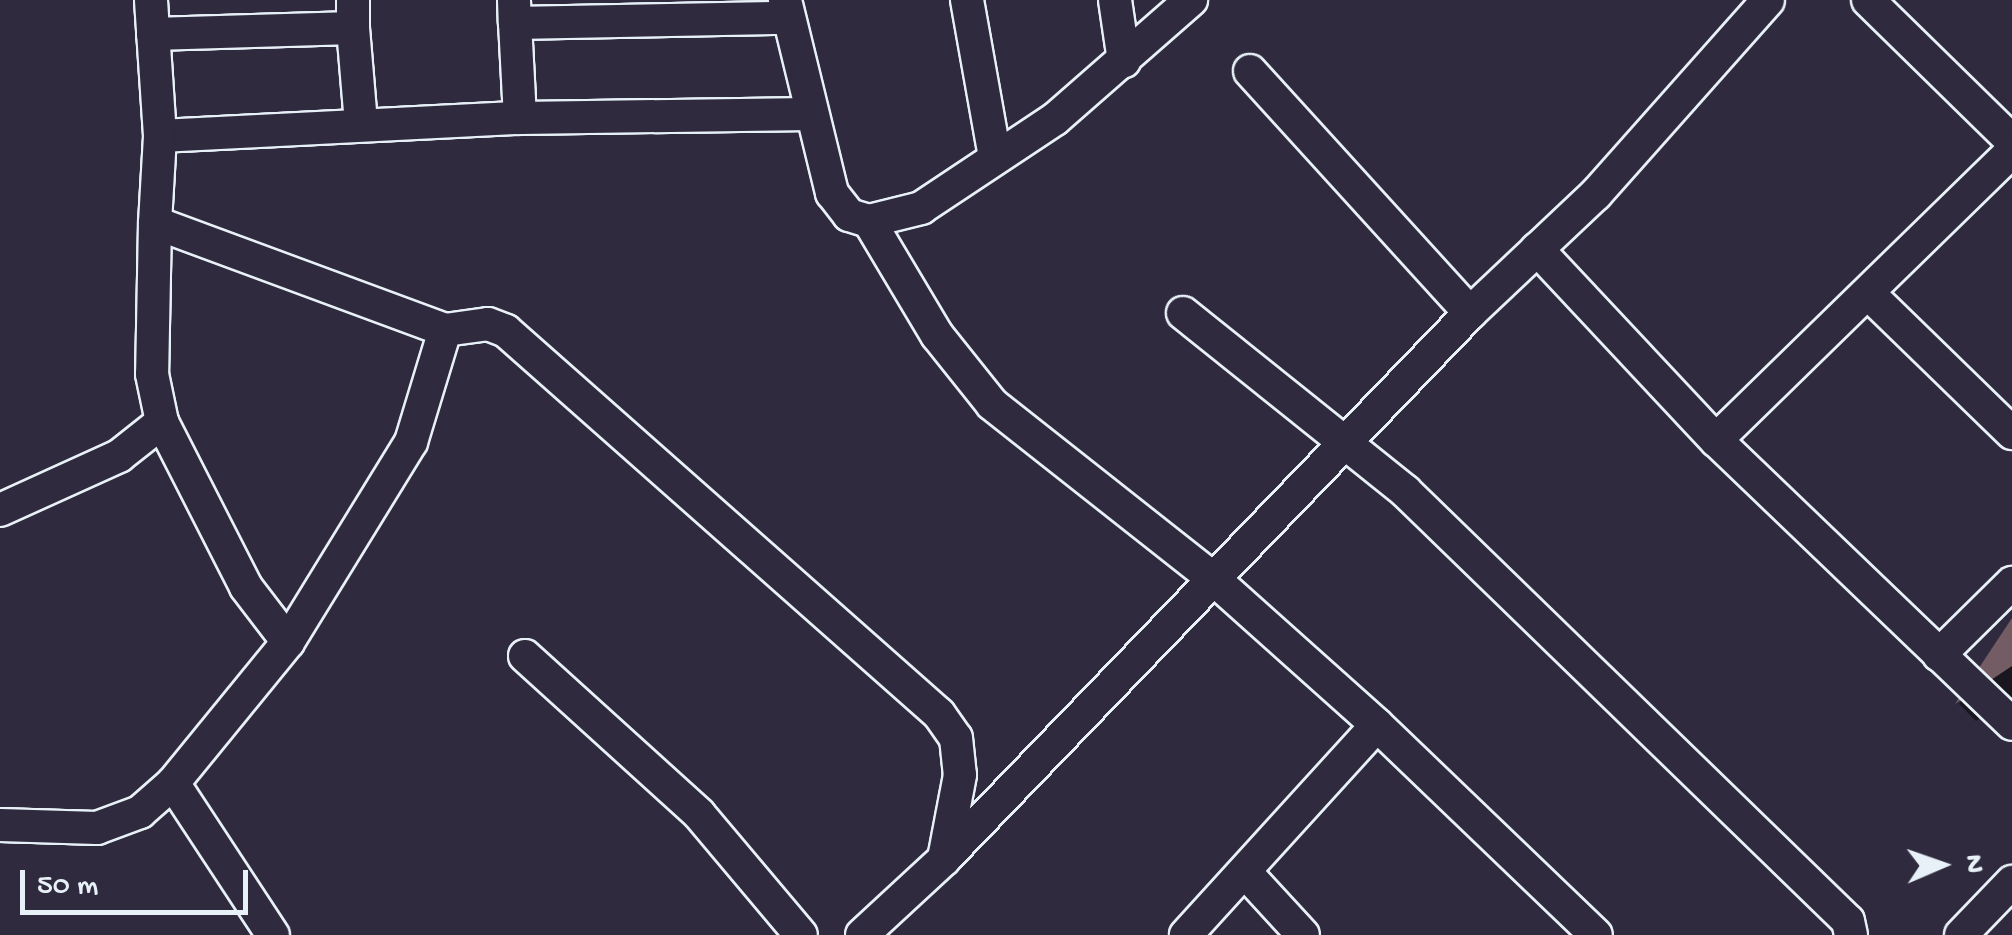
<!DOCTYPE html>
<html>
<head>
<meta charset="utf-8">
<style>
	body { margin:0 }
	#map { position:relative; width:2012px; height:935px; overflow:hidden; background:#2f2a3d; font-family:"Gochi Hand",sans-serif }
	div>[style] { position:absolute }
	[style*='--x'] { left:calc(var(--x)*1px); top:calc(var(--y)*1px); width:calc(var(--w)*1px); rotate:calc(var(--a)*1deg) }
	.shadow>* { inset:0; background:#0007 }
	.building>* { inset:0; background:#735c63 }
	.roads { filter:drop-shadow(2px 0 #e8f1f8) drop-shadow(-2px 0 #e8f1f8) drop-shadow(0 2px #e8f1f8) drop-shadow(0 -2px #e8f1f8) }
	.minor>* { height:32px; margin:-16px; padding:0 16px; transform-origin:16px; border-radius:16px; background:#2f2a3d }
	span { translate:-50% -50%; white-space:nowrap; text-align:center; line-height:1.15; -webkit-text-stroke:8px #2f2a3d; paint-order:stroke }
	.north { position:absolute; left:1892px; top:815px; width:100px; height:100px; -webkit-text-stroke:8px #2f2a3d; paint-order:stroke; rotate:88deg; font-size:28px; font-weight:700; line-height:40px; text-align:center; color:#e8f1f8 }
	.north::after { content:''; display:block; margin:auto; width:35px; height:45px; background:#e8f1f8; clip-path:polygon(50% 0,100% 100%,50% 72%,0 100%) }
	.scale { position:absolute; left:20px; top:870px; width:228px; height:45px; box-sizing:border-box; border:5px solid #e8f1f8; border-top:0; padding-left:12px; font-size:30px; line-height:35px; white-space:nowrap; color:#e8f1f8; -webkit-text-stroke:8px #2f2a3d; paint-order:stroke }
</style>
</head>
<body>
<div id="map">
	<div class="shadow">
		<i style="clip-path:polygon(2012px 623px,2012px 697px,1976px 721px,1959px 704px)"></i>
	</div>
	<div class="building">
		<i style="clip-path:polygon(2012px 618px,2012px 666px,1955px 704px)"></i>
	</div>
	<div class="roads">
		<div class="minor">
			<i style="--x:514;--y:0;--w:23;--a:88"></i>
			<i style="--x:515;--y:23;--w:272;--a:-1.1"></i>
			<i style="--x:785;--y:0;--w:199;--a:76.3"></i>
			<i style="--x:832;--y:193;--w:28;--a:52"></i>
			<i style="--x:849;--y:215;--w:21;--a:17"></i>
			<i style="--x:869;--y:221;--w:54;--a:-14"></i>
			<i style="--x:921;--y:208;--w:161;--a:-33.6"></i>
			<i style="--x:1055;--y:119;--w:181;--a:-41.2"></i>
			<i style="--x:967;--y:0;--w:159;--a:79.9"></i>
			<i style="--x:1115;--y:0;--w:62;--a:81.6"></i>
			<i style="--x:1868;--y:0;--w:202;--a:44.4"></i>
			<i style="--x:353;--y:28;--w:96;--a:85.2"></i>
			<i style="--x:153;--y:34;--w:200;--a:-1.7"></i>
			<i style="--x:353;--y:28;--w:28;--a:-90"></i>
			<i style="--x:1250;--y:71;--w:327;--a:47.7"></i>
			<i style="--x:520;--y:118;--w:290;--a:-0.8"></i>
			<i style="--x:160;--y:136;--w:360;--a:-2.9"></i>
			<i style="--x:520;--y:118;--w:95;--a:-93"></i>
			<i style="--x:869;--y:221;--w:133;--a:59.2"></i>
			<i style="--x:937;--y:335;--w:88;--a:51.4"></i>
			<i style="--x:992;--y:404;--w:285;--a:38.3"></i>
			<i style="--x:1216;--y:581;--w:216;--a:41.8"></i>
			<i style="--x:1377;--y:725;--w:284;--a:132.3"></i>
			<i style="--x:155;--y:223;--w:151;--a:91.1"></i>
			<i style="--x:152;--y:374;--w:49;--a:78.2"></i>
			<i style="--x:162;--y:422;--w:185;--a:63"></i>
			<i style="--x:246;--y:587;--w:69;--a:52.6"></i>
			<i style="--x:1537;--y:249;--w:262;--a:46.9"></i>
			<i style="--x:1716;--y:440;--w:410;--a:43.8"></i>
			<i style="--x:1868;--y:293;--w:201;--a:44.2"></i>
			<i style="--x:1183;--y:313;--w:285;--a:38.7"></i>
			<i style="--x:1405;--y:491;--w:617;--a:44.15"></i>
			<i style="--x:1848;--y:921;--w:14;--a:78"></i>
			<i style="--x:445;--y:330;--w:43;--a:-7.9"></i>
			<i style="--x:488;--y:324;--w:19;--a:21"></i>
			<i style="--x:506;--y:331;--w:578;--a:41.49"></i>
			<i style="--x:939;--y:714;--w:29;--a:55"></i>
			<i style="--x:956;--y:738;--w:37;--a:84"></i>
			<i style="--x:960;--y:775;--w:86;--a:100.8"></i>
			<i style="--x:1716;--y:440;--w:414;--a:-44.3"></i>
			<i style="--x:0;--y:510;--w:131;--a:-24.4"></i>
			<i style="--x:119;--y:456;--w:55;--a:-38.3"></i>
			<i style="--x:1939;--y:655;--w:103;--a:-44.6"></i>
			<i style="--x:525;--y:656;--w:235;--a:42.2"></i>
			<i style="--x:699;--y:814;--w:158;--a:49.9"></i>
			<i style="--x:1377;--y:725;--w:303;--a:43.8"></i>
			<i style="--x:173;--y:783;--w:182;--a:56.7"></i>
			<i style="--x:0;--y:825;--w:97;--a:1.8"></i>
			<i style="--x:97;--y:828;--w:46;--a:-20.4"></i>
			<i style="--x:140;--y:812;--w:44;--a:-41.3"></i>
			<i style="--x:173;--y:783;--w:182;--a:-50.8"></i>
			<i style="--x:288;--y:642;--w:235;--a:-58.4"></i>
			<i style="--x:411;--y:442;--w:117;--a:-73.1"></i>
			<i style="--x:445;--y:330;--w:309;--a:-159.7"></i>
			<i style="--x:155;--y:223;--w:87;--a:-86.7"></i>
			<i style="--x:160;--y:136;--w:136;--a:-93.8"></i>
			<i style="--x:1246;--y:873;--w:84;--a:47.4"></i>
			<i style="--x:862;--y:935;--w:112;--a:-42.8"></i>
			<i style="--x:944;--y:859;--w:758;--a:-46.07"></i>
			<i style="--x:1470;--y:313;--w:173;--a:-43.4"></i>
			<i style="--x:1596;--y:194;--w:259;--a:-48.4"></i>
			<i style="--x:1961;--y:935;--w:74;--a:-46.1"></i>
		</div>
	</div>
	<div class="north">N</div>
	<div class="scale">50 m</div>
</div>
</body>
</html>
